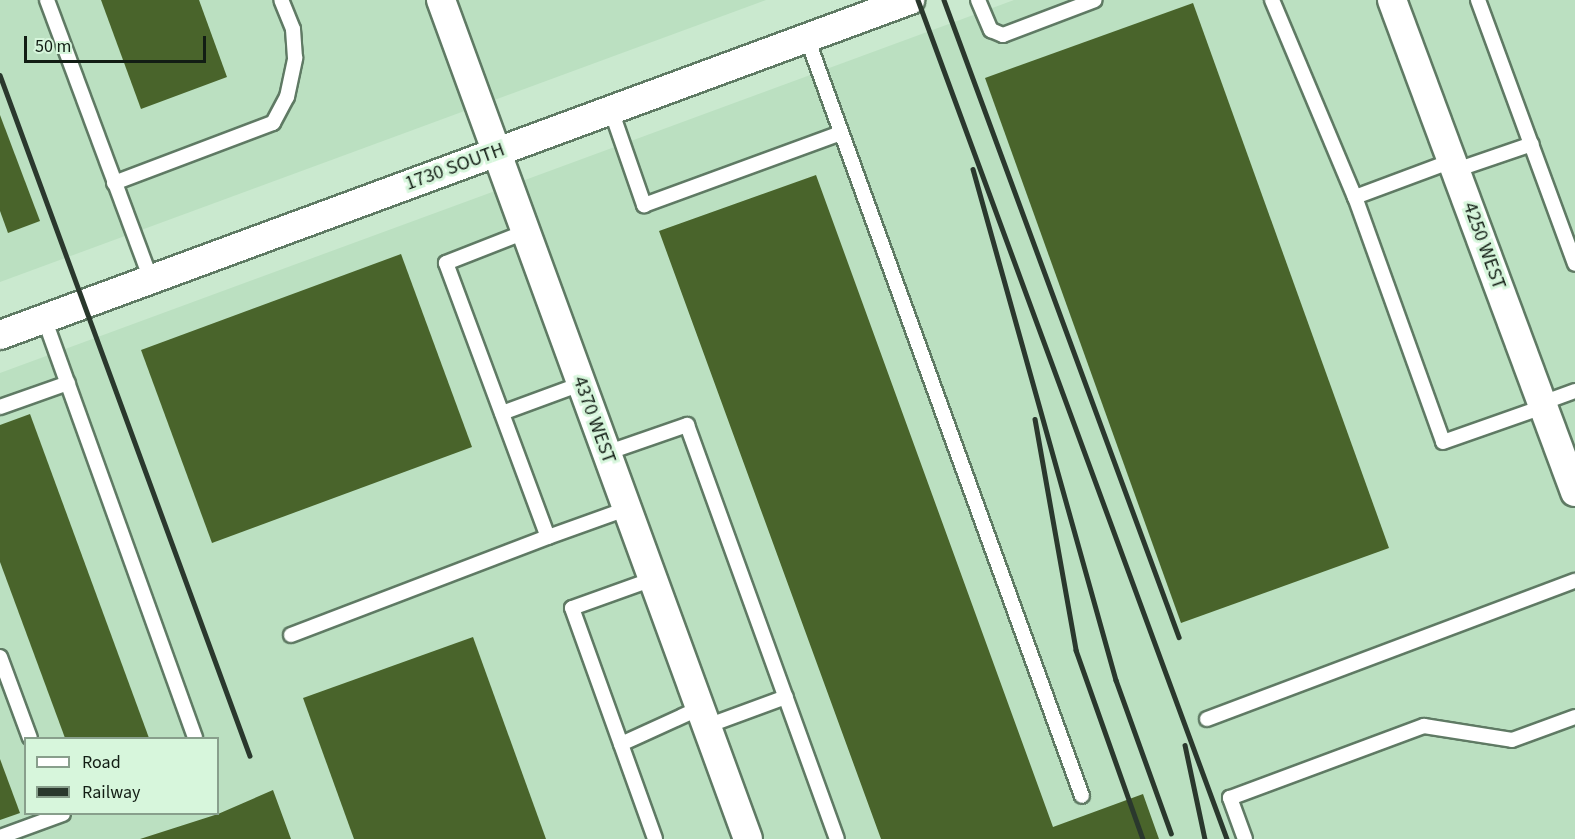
<!DOCTYPE html>
<html>
<head>
<meta charset="utf-8">
<style>
	body { margin:0 }
	#map { position:relative; width:1575px; height:839px; overflow:hidden; background:#cae9cf; font-family:"Source Sans 3",sans-serif }
	div>[style] { position:absolute }
	[style*='--x'] { left:calc(var(--x)*1px); top:calc(var(--y)*1px); width:calc(var(--w)*1px); rotate:calc(var(--a)*1deg) }
	.built>* { inset:0; background:#bbe0c1 }
	.building>* { inset:0; background:#49642b }
	.roads { filter:drop-shadow(2px 0 #5f7a64) drop-shadow(-2px 0 #5f7a64) drop-shadow(0 2px #5f7a64) drop-shadow(0 -2px #5f7a64) }
	.lane>* { height:14px; margin:-7px; padding:0 7px; transform-origin:7px; border-radius:7px; background:#fff }
	.street>* { height:28px; margin:-14px; padding:0 14px; transform-origin:14px; border-radius:14px; background:#fff }
	.rail>* { height:4.5px; margin:-2.25px; padding:0 2.25px; transform-origin:2.25px; border-radius:2.25px; background:#2a382d }
	span { translate:-50% -50%; white-space:nowrap; text-align:center; line-height:1.15; -webkit-text-stroke:6px #d7f6dc; paint-order:stroke }
	.street-label { font-size:20px; color:#121d14 }
	.legend { position:absolute; left:24px; top:737px; width:195px; height:78px; box-sizing:border-box; background:#d7f6dc; border:2px solid #889f8c; margin:0; padding:8px 10px; list-style:none; font-size:18px; color:#121d14 }
	.legend li { display:flex; align-items:center; gap:12px; height:30px }
	.legend b { width:30px; border:2px solid #889f8c }
	.scale { position:absolute; left:24px; top:36px; width:182px; height:27px; box-sizing:border-box; border:3px solid #121d14; border-top:0; padding-left:8px; font-size:18px; line-height:21px; white-space:nowrap; color:#121d14; -webkit-text-stroke:4px #d7f6dc; paint-order:stroke }
</style>
</head>
<body>
<div id="map">
	<div class="built">
		<i style="clip-path:polygon(0 0,766px 0,0 282px)"></i>
		<i style="clip-path:polygon(evenodd,1014px 0,1575px 0,1575px 839px,0 839px,0 373px,1014px 0,26px 738px,218px 738px,218px 814px,26px 814px,26px 738px)"></i>
	</div>
	<div class="building">
		<i style="clip-path:polygon(101px 0,199px 0,227px 77px,141px 109px)"></i>
		<i style="clip-path:polygon(1193px 3px,1389px 548px,1181px 623px,985px 78px)"></i>
		<i style="clip-path:polygon(0 115px,40px 221px,8px 233px,0 211px)"></i>
		<i style="clip-path:polygon(816px 175px,1053px 827px,1143px 794px,1159px 839px,881px 839px,659px 231px)"></i>
		<i style="clip-path:polygon(401px 254px,472px 447px,212px 543px,141px 350px)"></i>
		<i style="clip-path:polygon(30px 414px,149px 738px,65px 738px,0 562px,0 425px)"></i>
		<i style="clip-path:polygon(473px 637px,546px 839px,354px 839px,303px 698px)"></i>
		<i style="clip-path:polygon(0 759px,20px 813px,0 820px)"></i>
		<i style="clip-path:polygon(273px 790px,291px 839px,140px 839px,218px 814px)"></i>
	</div>
	<div class="roads">
		<div class="lane">
			<i style="--x:47;--y:0;--w:298;--a:69.6"></i>
			<i style="--x:978;--y:0;--w:33;--a:67"></i>
			<i style="--x:991;--y:30;--w:13;--a:23"></i>
			<i style="--x:1003;--y:35;--w:98;--a:-20.8"></i>
			<i style="--x:1272;--y:0;--w:214;--a:67.2"></i>
			<i style="--x:1355;--y:197;--w:103;--a:-20.4"></i>
			<i style="--x:1478;--y:0;--w:281;--a:69.8"></i>
			<i style="--x:807;--y:38;--w:806;--a:70.06"></i>
			<i style="--x:611;--y:110;--w:101;--a:70.8"></i>
			<i style="--x:644;--y:205;--w:210;--a:-20.1"></i>
			<i style="--x:1456;--y:170;--w:80;--a:-18.9"></i>
			<i style="--x:114;--y:183;--w:170;--a:-20.7"></i>
			<i style="--x:273;--y:123;--w:30;--a:-62"></i>
			<i style="--x:287;--y:97;--w:40;--a:-78"></i>
			<i style="--x:295;--y:58;--w:29;--a:-94"></i>
			<i style="--x:293;--y:29;--w:31;--a:-112"></i>
			<i style="--x:1355;--y:197;--w:260;--a:70.2"></i>
			<i style="--x:1443;--y:442;--w:106;--a:-19.3"></i>
			<i style="--x:525;--y:232;--w:85;--a:158.6"></i>
			<i style="--x:446;--y:263;--w:292;--a:69.6"></i>
			<i style="--x:548;--y:537;--w:83;--a:-19.7"></i>
			<i style="--x:44;--y:318;--w:446;--a:70.2"></i>
			<i style="--x:1542;--y:403;--w:35;--a:-20"></i>
			<i style="--x:0;--y:407;--w:72;--a:-19.4"></i>
			<i style="--x:502;--y:413;--w:84;--a:-20.2"></i>
			<i style="--x:606;--y:453;--w:86;--a:-19.1"></i>
			<i style="--x:687;--y:425;--w:440;--a:70.1"></i>
			<i style="--x:653;--y:579;--w:86;--a:160.3"></i>
			<i style="--x:572;--y:608;--w:245;--a:70.2"></i>
			<i style="--x:291;--y:635;--w:275;--a:-20.9"></i>
			<i style="--x:0;--y:657;--w:86;--a:69.7"></i>
			<i style="--x:1207;--y:719;--w:393;--a:-20.6"></i>
			<i style="--x:707;--y:726;--w:84;--a:-20.2"></i>
			<i style="--x:621;--y:744;--w:87;--a:-24.5"></i>
			<i style="--x:0;--y:837;--w:67;--a:-20.1"></i>
			<i style="--x:1245;--y:839;--w:44;--a:-110.1"></i>
			<i style="--x:1230;--y:798;--w:207;--a:-20.4"></i>
			<i style="--x:1424;--y:726;--w:89;--a:9"></i>
			<i style="--x:1512;--y:740;--w:67;--a:-20.1"></i>
		</div>
		<div class="street">
			<i style="--x:441;--y:0;--w:893;--a:69.9"></i>
			<i style="--x:1392;--y:0;--w:525;--a:69.6"></i>
			<i style="--x:0;--y:335;--w:970;--a:-20.21"></i>
		</div>
	</div>
	<div class="rail">
		<i style="--x:918;--y:0;--w:894;--a:69.78"></i>
		<i style="--x:944;--y:0;--w:679;--a:69.75"></i>
		<i style="--x:0;--y:75;--w:725;--a:69.84"></i>
		<i style="--x:973;--y:169;--w:531;--a:74.37"></i>
		<i style="--x:1116;--y:680;--w:163;--a:70.2"></i>
		<i style="--x:1035;--y:419;--w:235;--a:79.9"></i>
		<i style="--x:1076;--y:650;--w:201;--a:70.5"></i>
		<i style="--x:1185;--y:745;--w:96;--a:78"></i>
	</div>
	<div class="street-label">
		<span style="left:455px;top:167px;rotate:-20deg">1730 SOUTH</span>
		<span style="left:1484px;top:246px;rotate:70deg">4250 WEST</span>
		<span style="left:594px;top:420px;rotate:70deg">4370 WEST</span>
	</div>
	<ul class="legend">
	<li><b style="height:8px;background:#fff"></b>Road</li>
	<li><b style="height:8px;background:#2a382d"></b>Railway</li>
	</ul>
	<div class="scale">50 m</div>
</div>
</body>
</html>
